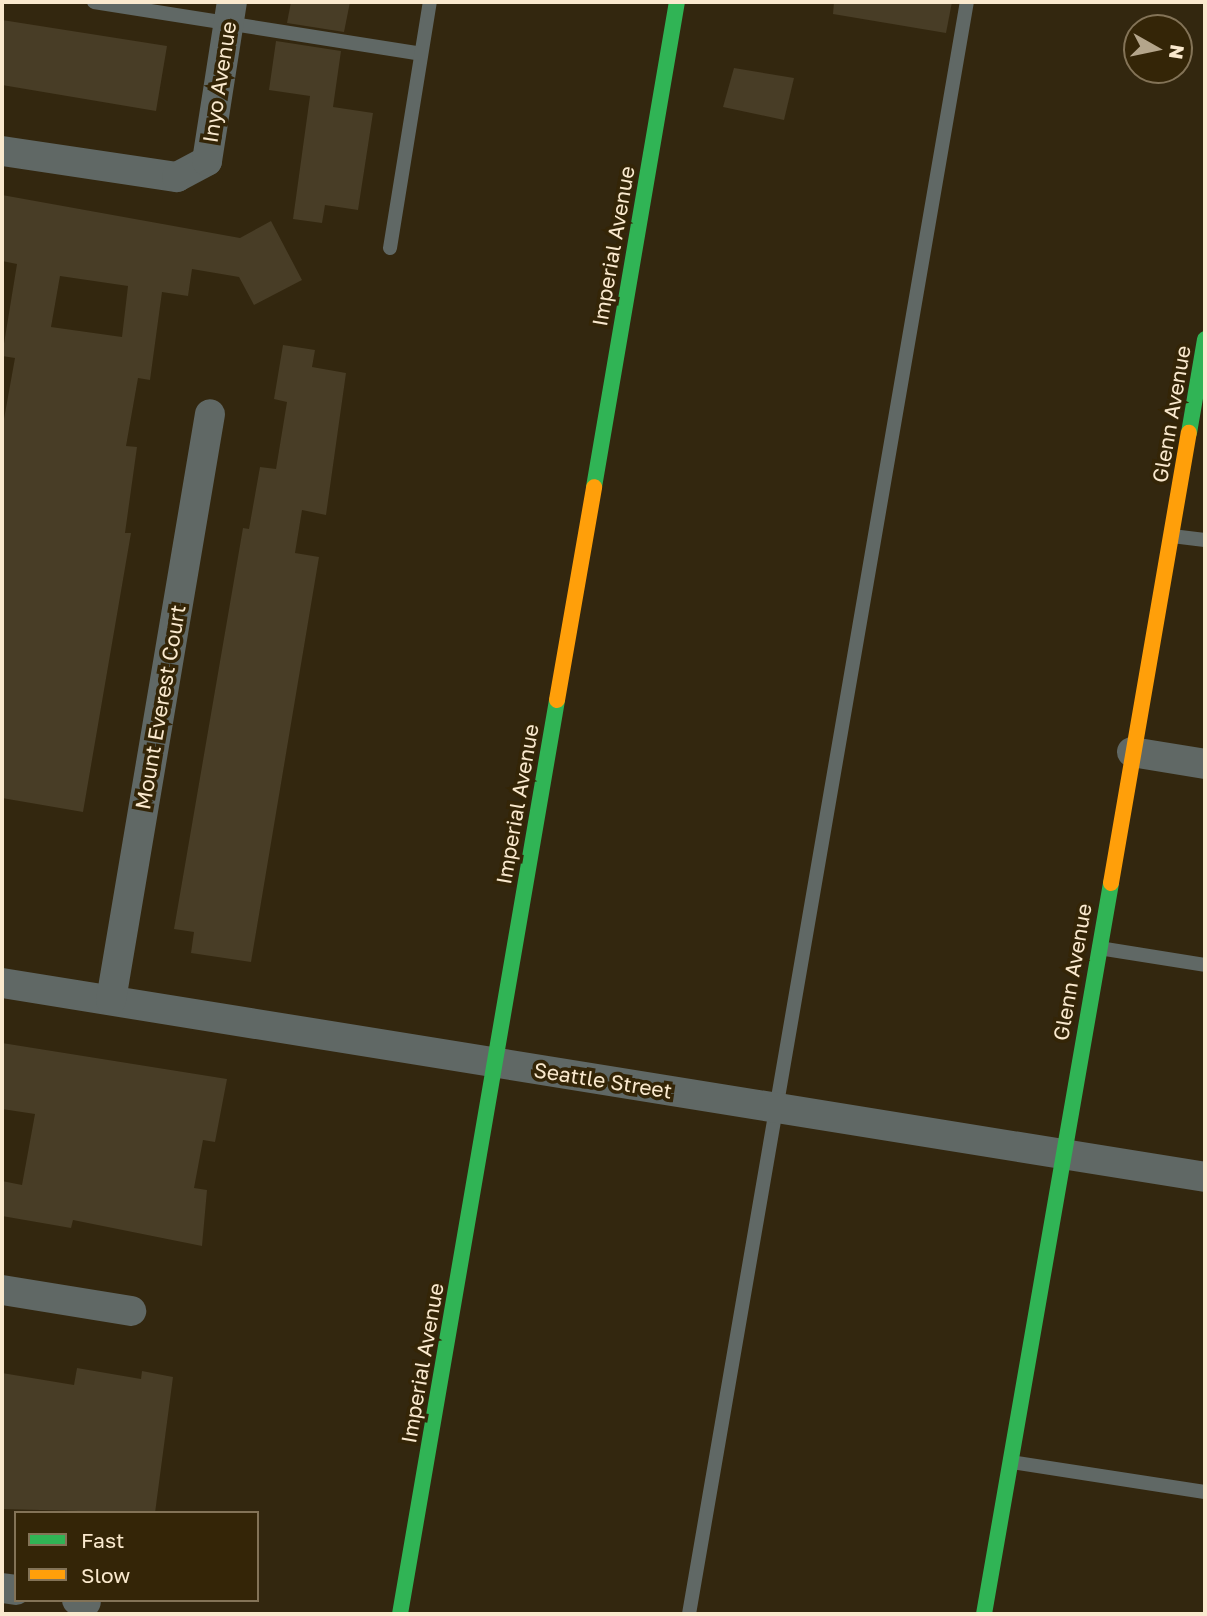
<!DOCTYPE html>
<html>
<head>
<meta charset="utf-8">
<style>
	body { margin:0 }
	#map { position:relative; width:1207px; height:1616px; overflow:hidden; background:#33270f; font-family:"Golos Text",sans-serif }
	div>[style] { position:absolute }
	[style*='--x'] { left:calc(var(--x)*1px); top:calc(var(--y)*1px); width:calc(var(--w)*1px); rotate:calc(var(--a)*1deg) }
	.building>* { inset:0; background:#483d26 }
	.lane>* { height:14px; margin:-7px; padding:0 7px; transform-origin:7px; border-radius:7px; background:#606865 }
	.street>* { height:30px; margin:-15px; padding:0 15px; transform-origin:15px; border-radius:15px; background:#606865 }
	.fast>* { height:16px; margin:-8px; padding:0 8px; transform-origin:8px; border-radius:8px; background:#30b455 }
	.slow>* { height:16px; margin:-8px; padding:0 8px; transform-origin:8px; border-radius:8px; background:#ff9f0a }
	span { translate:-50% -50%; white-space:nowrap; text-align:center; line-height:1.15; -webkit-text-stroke:7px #342507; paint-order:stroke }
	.street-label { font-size:21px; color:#fae9ce }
	.frame { position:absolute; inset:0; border:4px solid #fae9ce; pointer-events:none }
	.legend { position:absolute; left:14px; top:1511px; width:245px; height:91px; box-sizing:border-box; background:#342507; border:2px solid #837357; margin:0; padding:9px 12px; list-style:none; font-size:21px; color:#fae9ce }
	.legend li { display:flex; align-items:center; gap:14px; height:35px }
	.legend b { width:35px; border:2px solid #837357 }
	.north { position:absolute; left:1123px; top:14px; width:70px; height:70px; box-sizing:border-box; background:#342507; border:2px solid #837357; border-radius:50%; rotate:99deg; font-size:19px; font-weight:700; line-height:28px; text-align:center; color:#fae9ce }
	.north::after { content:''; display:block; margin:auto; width:24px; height:32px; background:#b4a58b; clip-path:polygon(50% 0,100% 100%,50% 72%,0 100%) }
</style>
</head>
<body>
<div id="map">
	<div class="building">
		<i style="clip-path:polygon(291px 2px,350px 2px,344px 32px,287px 23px)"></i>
		<i style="clip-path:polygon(834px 2px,952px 2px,946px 33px,833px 14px)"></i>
		<i style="clip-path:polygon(2px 20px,167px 46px,156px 111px,2px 85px)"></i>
		<i style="clip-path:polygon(276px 41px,341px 51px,333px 107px,373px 113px,358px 210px,325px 205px,322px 223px,293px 219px,310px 96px,269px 90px)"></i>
		<i style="clip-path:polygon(734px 68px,794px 78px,784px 120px,723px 107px)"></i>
		<i style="clip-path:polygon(evenodd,2px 195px,240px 238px,271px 221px,302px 280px,254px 305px,239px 277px,192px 269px,188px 296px,162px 292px,150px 380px,138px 378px,126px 446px,137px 447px,125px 533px,131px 533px,83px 812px,2px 798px,2px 430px,15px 358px,2px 356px,17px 264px,2px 261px,2px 195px,60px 276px,128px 286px,122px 337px,51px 327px,60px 276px)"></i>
		<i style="clip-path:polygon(283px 345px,315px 350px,312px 367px,346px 373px,326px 515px,302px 510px,295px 553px,319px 557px,251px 962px,191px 953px,194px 932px,174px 929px,243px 528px,249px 529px,260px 467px,276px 469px,287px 402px,274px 399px)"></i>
		<i style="clip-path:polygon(2px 1043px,227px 1079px,215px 1142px,203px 1140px,194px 1188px,207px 1190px,202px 1246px,73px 1220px,71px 1228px,2px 1216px,2px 1181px,22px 1185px,35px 1114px,2px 1109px)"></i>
		<i style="clip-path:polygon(77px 1368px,141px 1379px,142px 1371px,173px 1377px,155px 1513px,2px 1509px,2px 1373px,74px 1385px)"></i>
	</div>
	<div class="lane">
		<i style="--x:94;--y:2;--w:331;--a:9"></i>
		<i style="--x:390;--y:248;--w:249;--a:-80.8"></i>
		<i style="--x:1172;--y:536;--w:33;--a:7"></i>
		<i style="--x:1099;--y:948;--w:107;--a:9.1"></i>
		<i style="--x:1011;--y:1462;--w:196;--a:8.8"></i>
		<i style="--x:689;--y:1614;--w:1636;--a:-80.22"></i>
	</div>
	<div class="street">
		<i style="--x:2;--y:151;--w:177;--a:8.5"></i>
		<i style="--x:177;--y:177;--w:34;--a:-28"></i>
		<i style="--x:207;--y:161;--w:161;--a:-81.1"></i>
		<i style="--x:1132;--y:752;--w:74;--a:9.3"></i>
		<i style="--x:2;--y:983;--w:1219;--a:9.16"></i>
		<i style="--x:111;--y:1000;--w:594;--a:-80.41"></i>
		<i style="--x:2;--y:1290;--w:131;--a:9.2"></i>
		<i style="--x:2;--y:1588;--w:14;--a:8"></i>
		<i style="--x:77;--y:1600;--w:9;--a:13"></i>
	</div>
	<div class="fast">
		<i style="--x:1189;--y:433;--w:95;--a:-80.3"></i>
		<i style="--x:594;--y:487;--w:492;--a:-80.3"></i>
		<i style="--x:400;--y:1614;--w:927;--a:-80.25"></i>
		<i style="--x:984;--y:1614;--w:742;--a:-80.14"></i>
	</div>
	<div class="slow">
		<i style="--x:557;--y:700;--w:216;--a:-80.1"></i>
		<i style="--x:1111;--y:883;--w:457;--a:-80.2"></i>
	</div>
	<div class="street-label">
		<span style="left:219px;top:82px;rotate:-81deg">Inyo Avenue</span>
		<span style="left:613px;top:246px;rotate:-80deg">Imperial Avenue</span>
		<span style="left:1171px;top:414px;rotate:-80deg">Glenn Avenue</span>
		<span style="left:160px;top:707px;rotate:-80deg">Mount Everest Court</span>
		<span style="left:517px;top:804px;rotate:-80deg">Imperial Avenue</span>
		<span style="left:1072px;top:972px;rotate:-80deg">Glenn Avenue</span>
		<span style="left:603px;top:1080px;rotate:9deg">Seattle Street</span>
		<span style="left:422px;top:1363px;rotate:-80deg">Imperial Avenue</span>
	</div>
	<div class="frame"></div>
	<ul class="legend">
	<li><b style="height:9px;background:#30b455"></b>Fast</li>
	<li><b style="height:9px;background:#ff9f0a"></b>Slow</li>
	</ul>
	<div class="north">N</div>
</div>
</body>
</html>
